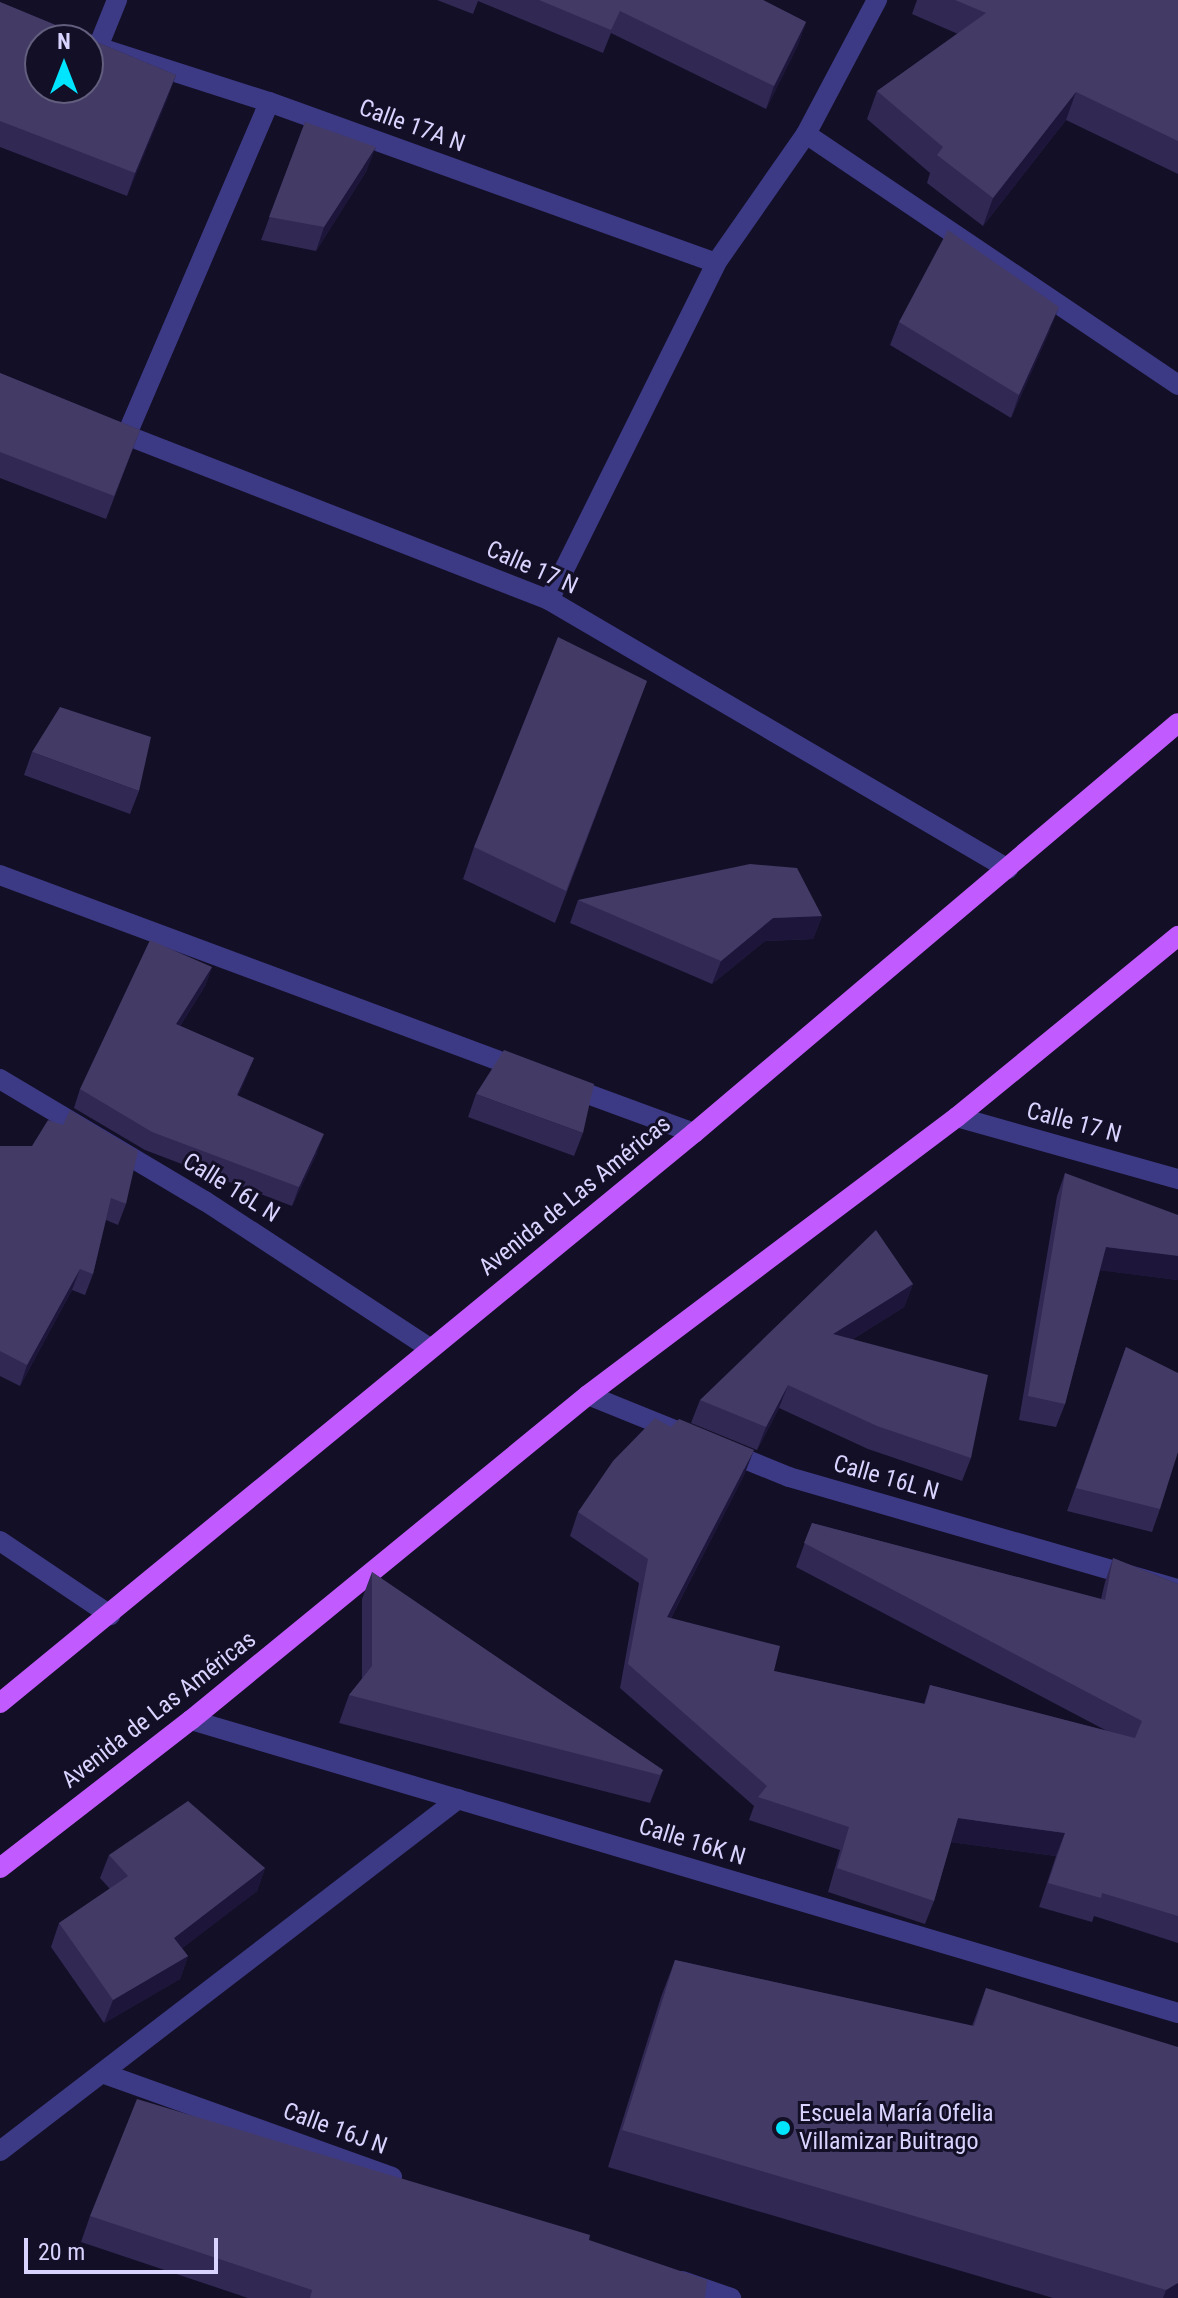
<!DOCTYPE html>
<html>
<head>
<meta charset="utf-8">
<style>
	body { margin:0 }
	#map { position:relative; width:1178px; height:2298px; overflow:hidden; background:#130f26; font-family:"Roboto Condensed",sans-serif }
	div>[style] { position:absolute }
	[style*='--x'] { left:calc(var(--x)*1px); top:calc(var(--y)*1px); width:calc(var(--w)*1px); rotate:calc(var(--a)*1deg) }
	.minor>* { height:20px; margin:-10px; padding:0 10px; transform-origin:10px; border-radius:10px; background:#3d3a85 }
	.major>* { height:20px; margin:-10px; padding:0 10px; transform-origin:10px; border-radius:10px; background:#c25bff }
	.wall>* { inset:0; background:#312854 }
	.shaded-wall>* { inset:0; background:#1d163a }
	.building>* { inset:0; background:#433a66 }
	.dots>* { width:22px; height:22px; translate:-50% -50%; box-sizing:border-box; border:4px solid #130f26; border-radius:50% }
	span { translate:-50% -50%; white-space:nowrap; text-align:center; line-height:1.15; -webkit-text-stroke:6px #130f26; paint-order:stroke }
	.street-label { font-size:24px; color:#d9d4ff }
	.poi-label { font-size:24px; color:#d9d4ff }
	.left { translate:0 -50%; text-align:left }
	.north { position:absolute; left:24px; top:24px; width:80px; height:80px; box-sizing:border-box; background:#130f26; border:2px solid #625e7d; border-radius:50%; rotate:0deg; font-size:22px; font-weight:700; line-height:32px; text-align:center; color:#d9d4ff }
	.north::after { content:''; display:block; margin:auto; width:28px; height:36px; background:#00e5ff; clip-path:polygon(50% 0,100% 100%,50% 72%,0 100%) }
	.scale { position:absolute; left:24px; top:2238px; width:194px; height:36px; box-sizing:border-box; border:4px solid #d9d4ff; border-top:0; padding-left:10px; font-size:24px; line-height:28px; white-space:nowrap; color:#d9d4ff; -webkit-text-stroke:6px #130f26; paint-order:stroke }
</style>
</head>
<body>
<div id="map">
	<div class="minor">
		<i style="--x:88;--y:44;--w:190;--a:17.8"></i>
		<i style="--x:269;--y:102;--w:475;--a:19.8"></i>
		<i style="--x:98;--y:47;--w:51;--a:-68"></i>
		<i style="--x:806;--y:134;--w:449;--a:34"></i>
		<i style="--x:113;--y:430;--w:468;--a:21.3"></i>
		<i style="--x:549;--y:600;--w:532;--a:30.37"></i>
		<i style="--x:127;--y:434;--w:361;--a:-66.8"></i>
		<i style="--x:549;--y:600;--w:376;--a:-63.6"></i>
		<i style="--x:716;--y:263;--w:157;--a:-55.1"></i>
		<i style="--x:806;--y:134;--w:152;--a:-62.1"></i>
		<i style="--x:0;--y:875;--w:556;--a:20.42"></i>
		<i style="--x:0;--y:1079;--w:239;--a:30.8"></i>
		<i style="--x:205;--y:1201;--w:269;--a:33.2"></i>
		<i style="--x:566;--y:1086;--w:136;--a:20.2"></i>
		<i style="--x:957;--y:1117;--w:230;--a:15.7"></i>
		<i style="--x:588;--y:1395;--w:96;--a:22"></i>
		<i style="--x:725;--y:1451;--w:69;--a:22.1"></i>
		<i style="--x:789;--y:1477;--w:405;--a:16.1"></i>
		<i style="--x:0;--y:1541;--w:133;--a:33.9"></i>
		<i style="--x:191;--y:1720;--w:1030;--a:16.53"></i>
		<i style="--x:102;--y:2073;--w:308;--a:19.7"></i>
		<i style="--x:0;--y:2151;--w:578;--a:-37.54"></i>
		<i style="--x:682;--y:2281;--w:52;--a:19.1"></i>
	</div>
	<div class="major">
		<i style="--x:0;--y:1703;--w:898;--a:-39.4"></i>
		<i style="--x:694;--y:1133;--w:634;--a:-40.27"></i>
		<i style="--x:0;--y:1868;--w:242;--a:-37.8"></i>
		<i style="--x:191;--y:1720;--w:513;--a:-39.31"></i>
		<i style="--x:588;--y:1395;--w:462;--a:-37"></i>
		<i style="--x:957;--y:1117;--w:286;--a:-39.3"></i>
	</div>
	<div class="wall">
		<i style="clip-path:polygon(437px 0,763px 0,806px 22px,798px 45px,766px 109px,611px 33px,603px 53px,478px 1px,473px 14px)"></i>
		<i style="clip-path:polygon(917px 0,1178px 0,1178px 174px,1066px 120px,983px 226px,927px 183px,930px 173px,867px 119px,877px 91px,958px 34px,912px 14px)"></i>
		<i style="clip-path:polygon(0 2px,176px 75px,127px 196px,0 147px)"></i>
		<i style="clip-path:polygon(305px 122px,367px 170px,316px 251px,261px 240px)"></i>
		<i style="clip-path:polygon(899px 322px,1050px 330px,1011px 418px,890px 345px)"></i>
		<i style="clip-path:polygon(0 373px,140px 430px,106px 519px,0 478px)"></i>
		<i style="clip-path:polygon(647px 681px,555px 923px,463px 879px,474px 847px)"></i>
		<i style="clip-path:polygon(32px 752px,139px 791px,130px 814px,24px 775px)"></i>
		<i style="clip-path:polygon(578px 900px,822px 916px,813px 939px,765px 941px,712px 984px,570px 923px)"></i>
		<i style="clip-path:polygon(212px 967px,205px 986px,180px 1026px,254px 1058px,238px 1096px,317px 1153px,292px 1206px,145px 1150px,74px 1108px,80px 1089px)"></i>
		<i style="clip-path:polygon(476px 1094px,583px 1133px,574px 1156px,468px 1117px)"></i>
		<i style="clip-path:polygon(0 1146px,126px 1204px,118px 1225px,106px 1220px,93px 1274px,85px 1295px,72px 1290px,20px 1386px,0 1376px)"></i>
		<i style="clip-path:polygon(1065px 1173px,1178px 1280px,1100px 1270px,1065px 1404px,1056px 1427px,1019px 1420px,1057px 1196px)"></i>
		<i style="clip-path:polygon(913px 1284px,904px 1307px,853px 1339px,971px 1458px,962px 1481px,868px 1449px,779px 1408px,757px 1450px,691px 1423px,700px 1400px)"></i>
		<i style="clip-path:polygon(1126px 1347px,1160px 1509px,1152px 1532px,1067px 1511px)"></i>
		<i style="clip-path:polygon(671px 1427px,745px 1473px,671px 1618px,774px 1671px,924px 1704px,930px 1685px,1107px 1731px,796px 1567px,812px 1523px,1101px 1599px,1105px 1582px,1113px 1558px,1178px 1584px,1178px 1943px,1094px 1916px,1092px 1922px,1039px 1907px,1056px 1856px,951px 1842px,934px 1901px,925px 1924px,828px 1892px,840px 1850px,749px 1820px,754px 1806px,620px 1688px,639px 1583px,570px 1536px,578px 1512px)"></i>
		<i style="clip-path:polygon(372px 1572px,663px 1770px,650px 1803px,339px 1723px,349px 1695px,362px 1679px,362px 1599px)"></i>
		<i style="clip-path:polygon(109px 1855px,265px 1868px,257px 1891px,182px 1948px,188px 1956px,180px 1979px,104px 2023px,51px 1947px,59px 1923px,110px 1889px,100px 1878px)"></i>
		<i style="clip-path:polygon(675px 1960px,972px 2026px,986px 1988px,1178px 2298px,1053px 2298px,608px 2167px,661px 1997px)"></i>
		<i style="clip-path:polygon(90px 2216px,589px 2240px,705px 2298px,248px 2298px,81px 2242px)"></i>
	</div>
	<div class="shaded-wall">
		<i style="clip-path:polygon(806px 22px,798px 45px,766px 109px,774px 86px)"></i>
		<i style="clip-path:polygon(176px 75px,168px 98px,127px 196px,135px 173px)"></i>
		<i style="clip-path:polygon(1076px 92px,1066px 120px,983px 226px,993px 198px)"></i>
		<i style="clip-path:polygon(376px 147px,367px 170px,316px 251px,324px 227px)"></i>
		<i style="clip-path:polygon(1059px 307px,1050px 330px,1011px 418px,1019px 395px)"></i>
		<i style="clip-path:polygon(822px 916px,813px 939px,765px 941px,712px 984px,721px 961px,773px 918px)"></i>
		<i style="clip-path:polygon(212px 967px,205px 986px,169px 1043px,176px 1024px)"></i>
		<i style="clip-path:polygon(254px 1058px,247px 1076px,230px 1114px,237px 1095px)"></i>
		<i style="clip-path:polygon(324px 1134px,317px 1153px,292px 1206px,299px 1187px)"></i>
		<i style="clip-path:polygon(1106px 1247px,1178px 1256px,1178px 1280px,1097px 1270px)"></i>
		<i style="clip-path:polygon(80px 1269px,72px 1290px,20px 1386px,27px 1365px)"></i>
		<i style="clip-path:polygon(913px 1284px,904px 1307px,824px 1357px,833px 1334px)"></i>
		<i style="clip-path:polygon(788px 1385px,779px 1408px,757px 1450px,766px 1427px)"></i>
		<i style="clip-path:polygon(754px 1450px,745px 1473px,659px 1641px,667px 1617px)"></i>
		<i style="clip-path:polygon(958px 1818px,1065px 1833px,1056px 1856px,949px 1842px)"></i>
		<i style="clip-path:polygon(265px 1868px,257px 1891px,166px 1961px,174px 1938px)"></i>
		<i style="clip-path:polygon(188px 1956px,180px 1979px,104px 2023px,113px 2000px)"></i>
		<i style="clip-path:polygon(1178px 2283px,1178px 2298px,1163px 2298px,1166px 2290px)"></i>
	</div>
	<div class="building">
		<i style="clip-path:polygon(539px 0,763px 0,806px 22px,774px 86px,620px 11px,611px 30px)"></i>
		<i style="clip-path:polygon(955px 0,1178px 0,1178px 141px,1076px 92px,993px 198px,937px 155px,943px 147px,877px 91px,986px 13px)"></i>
		<i style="clip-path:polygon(evenodd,0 2px,176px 75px,135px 173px,0 121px,0 2px,40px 40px,88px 40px,88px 88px,40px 88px,40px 40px)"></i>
		<i style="clip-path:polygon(305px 122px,376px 147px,324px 227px,269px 217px)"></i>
		<i style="clip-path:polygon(948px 230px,1059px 307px,1019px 395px,899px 322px)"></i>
		<i style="clip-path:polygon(0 373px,140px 430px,114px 496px,0 452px)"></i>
		<i style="clip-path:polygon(558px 637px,647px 681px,566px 891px,474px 847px)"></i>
		<i style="clip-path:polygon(60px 707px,151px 737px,139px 791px,32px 752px)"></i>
		<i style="clip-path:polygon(750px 864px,797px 868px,822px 916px,773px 918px,721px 961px,578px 900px)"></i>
		<i style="clip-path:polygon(150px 940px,212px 967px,176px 1024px,254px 1058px,237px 1095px,324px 1134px,299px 1187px,152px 1132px,80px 1089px)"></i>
		<i style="clip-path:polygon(504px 1050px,594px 1084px,583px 1133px,476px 1094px)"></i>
		<i style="clip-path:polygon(70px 1110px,138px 1151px,126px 1204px,111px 1198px,93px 1274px,80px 1269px,27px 1365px,0 1351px,0 1146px,32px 1146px,48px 1120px,63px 1125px)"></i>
		<i style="clip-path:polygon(1065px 1173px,1178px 1215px,1178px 1256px,1106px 1247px,1065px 1404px,1028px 1396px)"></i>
		<i style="clip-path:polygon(876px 1230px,913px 1284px,833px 1334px,988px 1375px,971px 1458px,877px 1426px,788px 1385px,766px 1427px,700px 1400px)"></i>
		<i style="clip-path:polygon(1126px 1347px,1178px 1373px,1178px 1452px,1160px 1509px,1076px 1488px)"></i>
		<i style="clip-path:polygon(655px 1418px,671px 1427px,679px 1419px,754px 1450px,667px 1617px,780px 1646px,774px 1671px,925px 1704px,930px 1685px,1135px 1738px,1142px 1721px,804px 1543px,812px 1523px,1105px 1600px,1113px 1558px,1178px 1584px,1178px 1916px,1102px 1893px,1101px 1898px,1048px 1883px,1065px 1833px,958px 1818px,934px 1901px,837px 1868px,849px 1827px,758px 1797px,767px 1786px,628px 1664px,648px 1559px,578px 1512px,613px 1461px)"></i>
		<i style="clip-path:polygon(372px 1572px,663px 1770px,660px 1775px,349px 1695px,372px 1666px)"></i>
		<i style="clip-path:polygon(188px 1801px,265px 1868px,174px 1938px,188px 1956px,113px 2000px,59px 1923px,128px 1876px,109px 1855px)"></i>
		<i style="clip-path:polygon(675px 1960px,974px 2026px,986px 1988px,1178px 2047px,1178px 2283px,1166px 2290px,622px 2130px)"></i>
		<i style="clip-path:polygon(137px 2099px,590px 2235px,589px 2240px,707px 2280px,705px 2298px,310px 2298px,312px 2290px,90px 2216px)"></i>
	</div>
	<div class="dots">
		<i style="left:783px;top:2128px;background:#00e5ff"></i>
	</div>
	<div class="street-label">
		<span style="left:412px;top:126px;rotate:20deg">Calle 17A N</span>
		<span style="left:532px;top:568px;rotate:24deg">Calle 17 N</span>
		<span style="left:1074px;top:1123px;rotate:15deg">Calle 17 N</span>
		<span style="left:231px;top:1188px;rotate:32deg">Calle 16L N</span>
		<span style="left:575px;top:1196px;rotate:-39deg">Avenida de Las Américas</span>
		<span style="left:886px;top:1478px;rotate:16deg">Calle 16L N</span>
		<span style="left:159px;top:1710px;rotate:-38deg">Avenida de Las Américas</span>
		<span style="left:692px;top:1842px;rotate:17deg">Calle 16K N</span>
		<span style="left:335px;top:2129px;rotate:20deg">Calle 16J N</span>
	</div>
	<div class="poi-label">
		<span class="left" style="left:799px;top:2128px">Escuela María Ofelia<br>Villamizar Buitrago</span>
	</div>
	<div class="north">N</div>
	<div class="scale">20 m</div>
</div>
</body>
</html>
